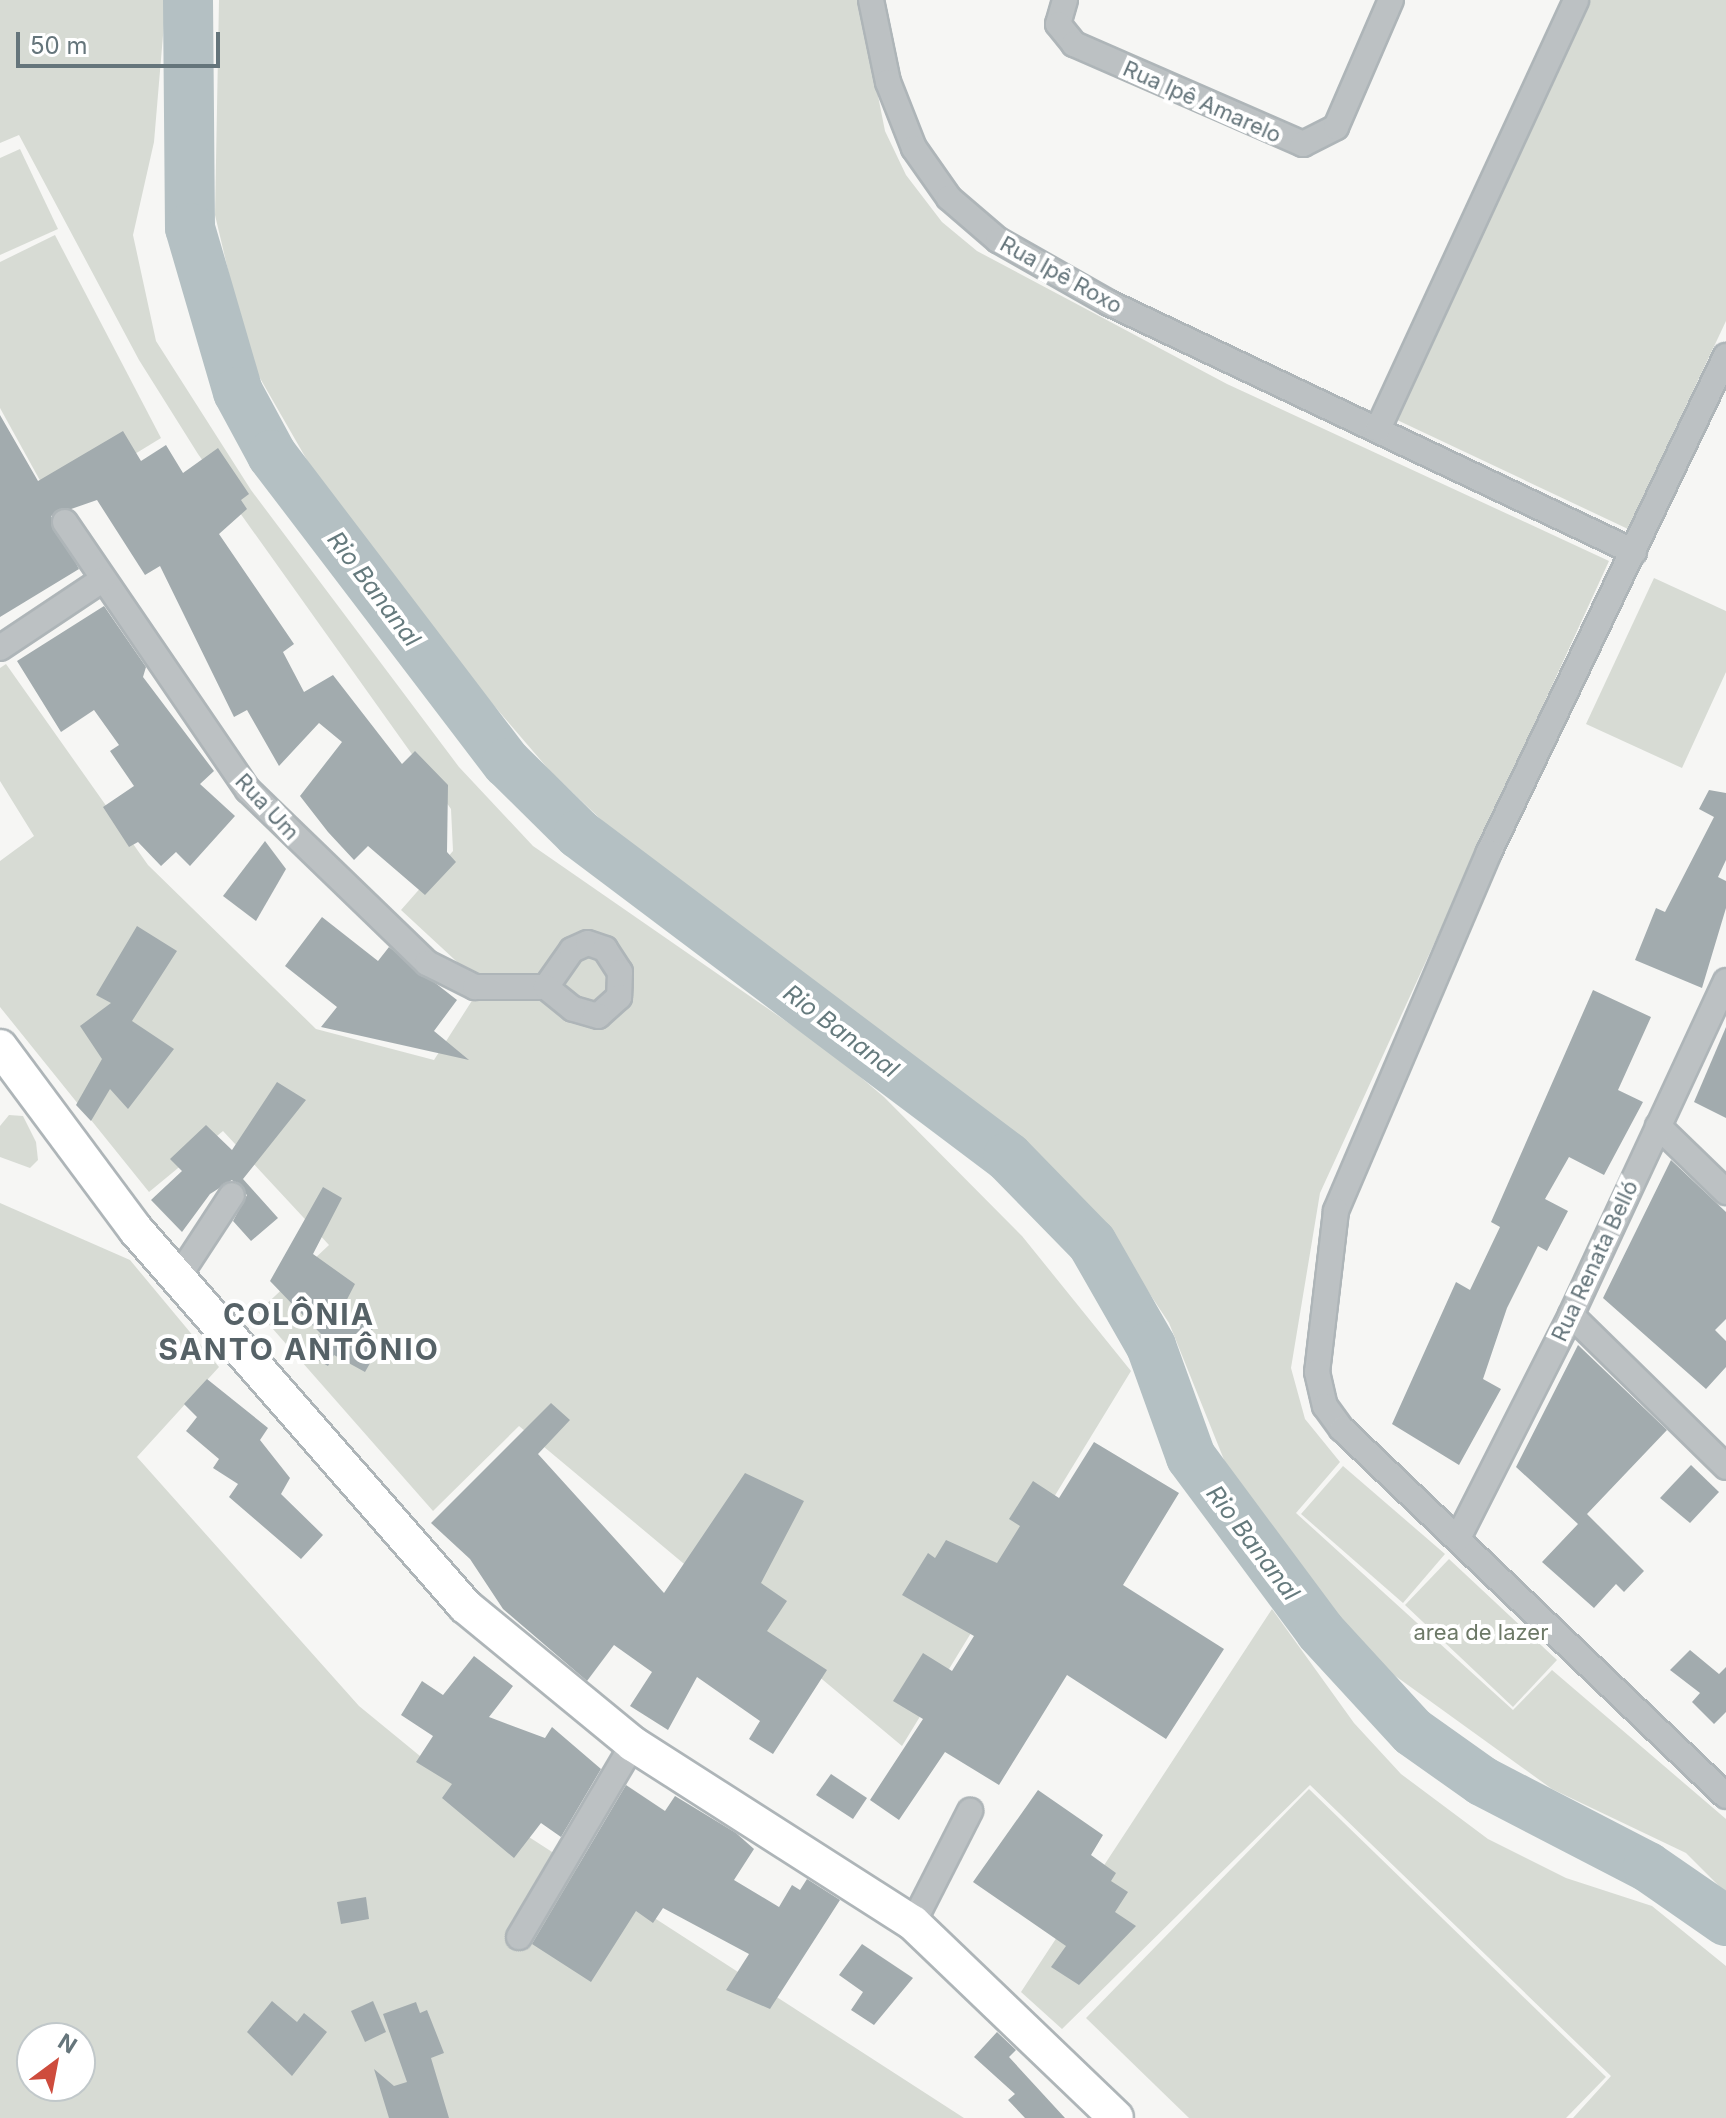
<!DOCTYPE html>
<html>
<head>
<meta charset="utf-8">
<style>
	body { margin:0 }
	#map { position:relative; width:1726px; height:2118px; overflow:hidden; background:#f6f6f4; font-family:Inter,sans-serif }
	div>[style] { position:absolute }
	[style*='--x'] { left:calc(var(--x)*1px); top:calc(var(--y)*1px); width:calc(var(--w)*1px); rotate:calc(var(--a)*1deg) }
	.green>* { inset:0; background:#d7dbd4 }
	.river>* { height:50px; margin:-25px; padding:0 25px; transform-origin:25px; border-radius:25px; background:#b4c0c3 }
	.building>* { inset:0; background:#a2abae }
	.roads { filter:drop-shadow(2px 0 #aeb5b8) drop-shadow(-2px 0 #aeb5b8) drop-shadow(0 2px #aeb5b8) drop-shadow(0 -2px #aeb5b8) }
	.street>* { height:24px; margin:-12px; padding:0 12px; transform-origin:12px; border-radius:12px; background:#bcc1c3 }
	.secondary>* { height:34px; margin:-17px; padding:0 17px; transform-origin:17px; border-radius:17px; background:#fff }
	span { translate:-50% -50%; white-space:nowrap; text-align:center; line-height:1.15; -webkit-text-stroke:8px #fff; paint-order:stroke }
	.street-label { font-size:22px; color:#65757b }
	.park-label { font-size:22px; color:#6d7967 }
	.water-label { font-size:24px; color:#657a7d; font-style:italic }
	.district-label { font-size:30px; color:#566267; font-weight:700; letter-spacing:2px }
	.north { position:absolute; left:16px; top:2022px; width:80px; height:80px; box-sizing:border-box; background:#fff; border:2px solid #c1c8ca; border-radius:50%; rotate:32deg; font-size:22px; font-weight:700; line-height:32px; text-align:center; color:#65757b }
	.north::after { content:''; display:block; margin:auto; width:28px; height:36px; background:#ce4c3d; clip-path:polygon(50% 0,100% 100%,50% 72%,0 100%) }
	.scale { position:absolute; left:16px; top:32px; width:204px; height:36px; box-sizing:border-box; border:4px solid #65757b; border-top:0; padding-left:10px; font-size:24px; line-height:28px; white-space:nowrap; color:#65757b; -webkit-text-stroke:6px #fff; paint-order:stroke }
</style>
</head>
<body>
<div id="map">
	<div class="green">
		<i style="clip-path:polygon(0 0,166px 0,154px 142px,133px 235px,156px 341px,251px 490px,459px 767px,533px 846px,832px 1053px,884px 1097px,1022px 1236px,1131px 1371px,902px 1746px,519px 1426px,433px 1511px,258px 1312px,329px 1245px,223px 1131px,149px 1192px,0 1007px,0 861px,34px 836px,0 781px,0 668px,6px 664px,148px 865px,316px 1029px,434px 1060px,482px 985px,401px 910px,453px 851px,451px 809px,198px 454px,139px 360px,19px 135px,0 143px)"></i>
		<i style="clip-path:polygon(219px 0,859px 0,885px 131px,906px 175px,942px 222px,977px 251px,1227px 384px,1609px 561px,1320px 1193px,1291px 1368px,1305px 1419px,1340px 1462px,1296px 1513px,1513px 1710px,1552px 1670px,1726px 1819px,1726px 1893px,1686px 1853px,1552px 1789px,1376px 1662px,1298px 1584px,1241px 1502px,1169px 1323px,1097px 1214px,987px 1111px,614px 832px,550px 771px,472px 680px,311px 467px,249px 359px,215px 215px)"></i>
		<i style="clip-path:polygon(1584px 0,1726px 0,1726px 321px,1628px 529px,1395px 419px)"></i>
		<i style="clip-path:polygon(20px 149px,58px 229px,0 255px,0 158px)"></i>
		<i style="clip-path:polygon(55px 235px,161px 438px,53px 504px,0 408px,0 262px)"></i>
		<i style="clip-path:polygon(1654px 578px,1726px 611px,1726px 672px,1682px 768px,1586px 724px)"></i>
		<i style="clip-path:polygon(9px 1115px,23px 1116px,36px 1142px,38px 1160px,30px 1168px,0 1157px,0 1126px)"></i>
		<i style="clip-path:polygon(evenodd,0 1203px,130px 1260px,219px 1367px,137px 1457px,359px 1706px,481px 1806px,964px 2118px,0 2118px,0 1203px,32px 2038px,80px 2038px,80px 2086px,32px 2086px,32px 2038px)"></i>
		<i style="clip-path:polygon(1343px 1466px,1445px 1554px,1403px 1603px,1301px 1514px)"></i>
		<i style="clip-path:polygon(1449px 1559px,1557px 1660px,1513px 1707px,1405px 1605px)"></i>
		<i style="clip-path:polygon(1272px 1609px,1354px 1723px,1401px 1774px,1488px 1839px,1566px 1878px,1652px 1906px,1726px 1966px,1726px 2118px,1573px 2118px,1611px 2076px,1310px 1785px,1062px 2029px,1021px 1992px)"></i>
		<i style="clip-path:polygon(1309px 1789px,1606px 2077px,1566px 2118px,1189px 2118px,1086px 2018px)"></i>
	</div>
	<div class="river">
		<i style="--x:188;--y:0;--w:228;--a:89.5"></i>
		<i style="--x:190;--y:228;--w:171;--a:73.7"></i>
		<i style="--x:238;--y:392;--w:72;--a:61.6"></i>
		<i style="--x:272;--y:455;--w:387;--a:52.7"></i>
		<i style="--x:507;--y:763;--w:101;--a:44.6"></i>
		<i style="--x:579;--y:834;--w:537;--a:36.98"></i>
		<i style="--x:1008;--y:1157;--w:120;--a:45.7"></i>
		<i style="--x:1092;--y:1243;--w:119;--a:60.2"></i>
		<i style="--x:1151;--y:1346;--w:118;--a:70.2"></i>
		<i style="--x:1191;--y:1457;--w:217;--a:53.4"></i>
		<i style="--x:1320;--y:1631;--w:137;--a:47.4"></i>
		<i style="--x:1413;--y:1732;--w:85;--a:35.4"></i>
		<i style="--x:1482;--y:1781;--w:187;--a:27.4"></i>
		<i style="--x:1648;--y:1867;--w:95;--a:34.7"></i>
	</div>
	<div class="building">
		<i style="clip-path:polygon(0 415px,38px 481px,123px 431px,141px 461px,166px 445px,183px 473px,218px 448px,249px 494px,241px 500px,247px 509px,219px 534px,294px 644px,283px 652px,304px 692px,333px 675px,402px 764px,415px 751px,448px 785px,447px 852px,456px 862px,425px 895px,368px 846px,354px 860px,328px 832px,300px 796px,342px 742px,319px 723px,279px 766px,247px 710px,234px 717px,160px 566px,145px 575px,97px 500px,51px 516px,79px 569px,0 617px)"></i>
		<i style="clip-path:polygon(104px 606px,146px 667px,143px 677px,214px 771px,200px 784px,235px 816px,190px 866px,176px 852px,161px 866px,138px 842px,129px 847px,103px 807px,134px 786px,110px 751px,119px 745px,94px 710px,61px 732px,17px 661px)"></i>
		<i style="clip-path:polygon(1709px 790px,1726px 793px,1726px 860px,1718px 877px,1726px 881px,1726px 908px,1702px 988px,1635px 960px,1656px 908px,1665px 912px,1714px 817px,1699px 809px)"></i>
		<i style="clip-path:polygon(265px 841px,286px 869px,256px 921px,223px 896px)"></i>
		<i style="clip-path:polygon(322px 917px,378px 961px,389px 947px,457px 1000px,434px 1031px,469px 1060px,321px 1027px,337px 1007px,285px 966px)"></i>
		<i style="clip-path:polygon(137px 926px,177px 951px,132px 1021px,174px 1049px,128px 1109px,110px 1089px,91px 1121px,76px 1105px,102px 1059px,80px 1026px,111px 1003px,96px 995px)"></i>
		<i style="clip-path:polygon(1593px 990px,1651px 1017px,1618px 1090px,1643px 1102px,1604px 1175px,1569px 1157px,1545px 1199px,1568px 1211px,1547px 1251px,1538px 1246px,1507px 1308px,1483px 1379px,1501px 1389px,1459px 1465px,1392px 1424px,1456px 1282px,1470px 1290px,1500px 1227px,1491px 1222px)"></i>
		<i style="clip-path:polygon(1726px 1027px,1726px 1118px,1694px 1102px)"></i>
		<i style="clip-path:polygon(277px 1082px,306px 1100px,243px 1179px,278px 1218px,251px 1241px,233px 1221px,247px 1195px,232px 1180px,210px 1194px,182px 1232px,151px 1200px,182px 1171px,170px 1159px,206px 1125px,232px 1150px)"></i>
		<i style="clip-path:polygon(1671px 1160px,1726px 1212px,1726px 1319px,1715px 1330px,1726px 1341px,1726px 1367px,1706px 1389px,1603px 1298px)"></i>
		<i style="clip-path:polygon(323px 1187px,342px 1198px,313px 1254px,355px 1284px,341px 1311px,373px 1328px,369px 1337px,381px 1344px,365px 1372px,334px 1355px,328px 1366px,309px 1355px,321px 1334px,270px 1281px)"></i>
		<i style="clip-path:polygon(1578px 1345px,1667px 1430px,1587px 1514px,1644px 1571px,1624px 1592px,1616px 1584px,1594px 1608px,1542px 1562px,1578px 1524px,1516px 1467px)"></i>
		<i style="clip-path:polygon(207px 1379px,268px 1428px,260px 1440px,290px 1478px,281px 1494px,323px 1535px,301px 1559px,229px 1497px,238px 1484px,213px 1468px,219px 1459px,186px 1431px,197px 1417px,184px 1404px)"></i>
		<i style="clip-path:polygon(551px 1403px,570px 1420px,538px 1454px,664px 1593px,745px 1473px,804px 1501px,761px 1583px,787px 1601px,767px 1631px,827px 1670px,773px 1754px,749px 1739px,760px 1721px,697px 1677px,668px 1730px,630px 1706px,652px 1672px,614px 1645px,587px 1681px,503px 1609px,470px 1559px,431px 1523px)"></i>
		<i style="clip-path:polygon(1094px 1442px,1179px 1493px,1123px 1585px,1224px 1649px,1166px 1739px,1067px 1675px,999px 1785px,945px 1752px,899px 1820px,870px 1800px,923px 1719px,893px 1701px,923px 1653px,952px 1671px,974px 1636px,902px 1595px,928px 1553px,935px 1558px,946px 1540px,997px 1563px,1020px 1526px,1009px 1519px,1033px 1481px,1059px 1498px)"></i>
		<i style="clip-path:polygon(1691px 1465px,1719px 1492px,1690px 1523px,1660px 1498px)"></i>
		<i style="clip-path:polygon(1690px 1650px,1719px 1674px,1726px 1667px,1726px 1712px,1714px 1724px,1692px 1702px,1700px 1693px,1670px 1670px)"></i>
		<i style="clip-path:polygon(474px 1656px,513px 1686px,489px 1717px,545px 1738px,552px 1727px,601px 1769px,561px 1837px,541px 1823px,514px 1858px,442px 1798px,452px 1784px,416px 1762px,433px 1736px,401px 1715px,422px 1681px,443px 1695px)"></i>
		<i style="clip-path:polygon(831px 1774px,867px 1798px,853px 1819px,816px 1795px)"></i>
		<i style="clip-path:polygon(626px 1785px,665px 1811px,675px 1796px,736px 1833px,754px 1849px,734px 1880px,779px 1907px,792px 1885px,800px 1890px,807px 1879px,840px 1900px,770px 2009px,726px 1990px,749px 1954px,663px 1908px,653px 1923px,636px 1911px,591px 1982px,532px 1944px)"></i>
		<i style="clip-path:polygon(1038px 1790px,1103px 1835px,1091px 1855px,1116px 1873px,1111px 1881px,1128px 1892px,1115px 1912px,1136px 1926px,1079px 1985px,1051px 1967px,1066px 1946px,973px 1882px)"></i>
		<i style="clip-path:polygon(366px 1897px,369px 1919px,341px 1924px,337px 1902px)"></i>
		<i style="clip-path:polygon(862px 1944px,913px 1978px,874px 2025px,851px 2010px,863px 1992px,839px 1975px)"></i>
		<i style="clip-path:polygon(272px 2001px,297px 2022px,304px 2013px,327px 2032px,292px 2076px,247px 2032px)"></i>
		<i style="clip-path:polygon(373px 2001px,386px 2032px,365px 2042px,351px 2011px)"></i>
		<i style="clip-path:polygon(416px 2002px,420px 2013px,427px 2010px,444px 2053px,431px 2058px,449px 2118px,389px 2118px,374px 2069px,394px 2086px,407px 2082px,383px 2014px)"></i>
		<i style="clip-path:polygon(997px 2032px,1016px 2050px,1009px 2057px,1065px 2118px,1025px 2118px,1008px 2100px,1015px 2094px,974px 2057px)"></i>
	</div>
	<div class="roads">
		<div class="street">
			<i style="--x:871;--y:0;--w:84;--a:78.3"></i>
			<i style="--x:888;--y:82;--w:71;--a:68.5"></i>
			<i style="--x:914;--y:148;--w:61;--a:55"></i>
			<i style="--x:949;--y:198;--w:65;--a:40.6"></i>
			<i style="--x:998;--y:240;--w:128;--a:29.6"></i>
			<i style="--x:1109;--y:303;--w:581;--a:25.37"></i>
			<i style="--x:1065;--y:0;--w:25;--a:106"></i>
			<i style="--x:1058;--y:24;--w:26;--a:51"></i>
			<i style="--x:1074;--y:44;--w:250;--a:23.6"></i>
			<i style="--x:1303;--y:144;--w:37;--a:-27"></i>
			<i style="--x:1336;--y:127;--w:138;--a:-66.6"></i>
			<i style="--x:1726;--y:356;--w:550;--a:115.54"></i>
			<i style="--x:1489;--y:852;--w:390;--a:113.1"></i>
			<i style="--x:1336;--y:1211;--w:162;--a:96.7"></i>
			<i style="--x:1317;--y:1372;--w:35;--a:77"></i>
			<i style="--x:1325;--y:1406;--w:29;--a:54"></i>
			<i style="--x:1342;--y:1429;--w:531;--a:43.7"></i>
			<i style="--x:1378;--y:429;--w:472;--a:-65.2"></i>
			<i style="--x:65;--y:522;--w:325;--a:55.7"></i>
			<i style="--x:248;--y:790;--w:249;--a:44"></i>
			<i style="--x:427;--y:963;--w:54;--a:26.6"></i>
			<i style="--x:475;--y:987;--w:71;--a:0"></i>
			<i style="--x:546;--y:987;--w:45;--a:-54.9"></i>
			<i style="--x:572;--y:950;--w:17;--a:-24"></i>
			<i style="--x:588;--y:943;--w:18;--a:19"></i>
			<i style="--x:605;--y:949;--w:27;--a:57"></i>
			<i style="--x:620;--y:972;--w:25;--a:92"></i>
			<i style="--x:619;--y:997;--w:28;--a:138"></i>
			<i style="--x:598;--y:1016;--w:26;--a:-164"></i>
			<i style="--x:573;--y:1009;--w:35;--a:-141"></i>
			<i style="--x:0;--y:648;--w:123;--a:-33.7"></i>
			<i style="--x:1658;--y:1126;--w:95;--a:44.1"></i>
			<i style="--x:177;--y:1279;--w:100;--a:-56.8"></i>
			<i style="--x:1571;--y:1315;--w:217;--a:44.4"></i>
			<i style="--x:1458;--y:1538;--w:250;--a:-63.1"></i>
			<i style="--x:1571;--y:1315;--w:368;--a:-65.1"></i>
			<i style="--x:913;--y:1923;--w:126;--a:-63"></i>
			<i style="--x:519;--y:1937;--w:224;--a:-59.4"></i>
		</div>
		<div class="secondary">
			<i style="--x:0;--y:1047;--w:228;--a:53.4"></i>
			<i style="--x:136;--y:1230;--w:500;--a:48.8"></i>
			<i style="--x:465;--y:1606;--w:217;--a:39.4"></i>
			<i style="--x:633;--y:1744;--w:332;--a:32.6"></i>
			<i style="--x:913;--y:1923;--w:281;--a:43.8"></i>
		</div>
	</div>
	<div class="street-label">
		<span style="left:1202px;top:102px;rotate:24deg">Rua Ipê Amarelo</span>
		<span style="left:1061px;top:275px;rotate:29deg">Rua Ipê Roxo</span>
		<span style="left:267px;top:807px;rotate:47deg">Rua Um</span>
		<span style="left:1595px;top:1261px;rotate:-65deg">Rua Renata Belló</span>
	</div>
	<div class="park-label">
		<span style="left:1481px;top:1633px">area de lazer</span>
	</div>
	<div class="water-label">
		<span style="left:374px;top:589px;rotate:53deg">Rio Bananal</span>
		<span style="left:841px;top:1031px;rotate:37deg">Rio Bananal</span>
		<span style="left:1253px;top:1543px;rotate:53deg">Rio Bananal</span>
	</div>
	<div class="district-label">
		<span style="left:299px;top:1331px">COLÔNIA<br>SANTO ANTÔNIO</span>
	</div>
	<div class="north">N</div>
	<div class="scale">50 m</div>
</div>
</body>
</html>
